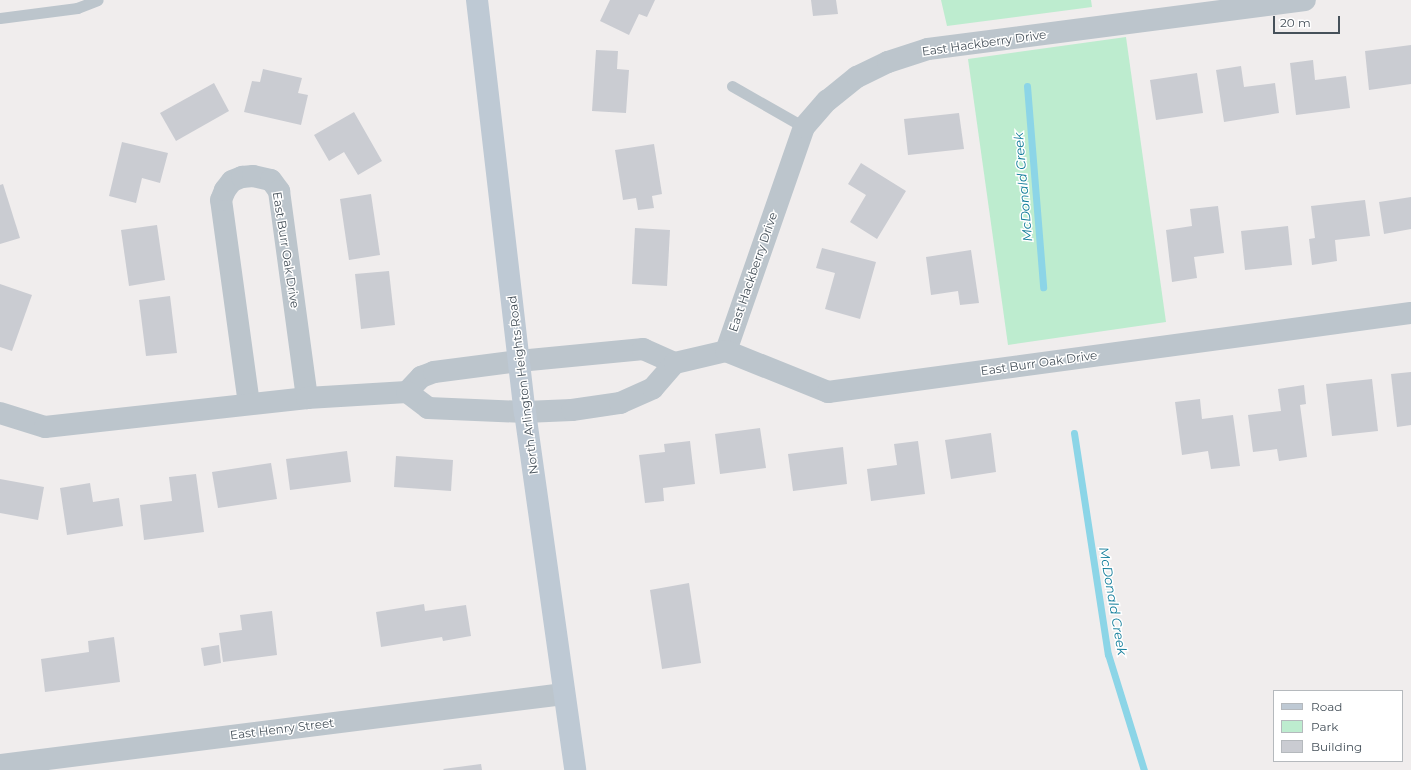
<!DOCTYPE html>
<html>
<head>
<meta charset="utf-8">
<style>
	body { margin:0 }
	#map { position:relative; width:1411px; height:770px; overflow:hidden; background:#f0eded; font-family:Montserrat,sans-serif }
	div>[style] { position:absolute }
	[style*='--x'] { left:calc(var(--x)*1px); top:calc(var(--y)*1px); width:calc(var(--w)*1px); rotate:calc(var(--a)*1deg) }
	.green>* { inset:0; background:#bdeccf }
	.stream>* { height:7px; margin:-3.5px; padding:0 3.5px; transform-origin:3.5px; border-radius:3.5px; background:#8cd5e7 }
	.building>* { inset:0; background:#caccd2 }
	.service>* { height:11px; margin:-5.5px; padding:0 5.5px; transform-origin:5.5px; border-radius:5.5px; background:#bcc5cc }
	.minor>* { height:22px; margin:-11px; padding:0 11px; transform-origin:11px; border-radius:11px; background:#bcc5cc }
	.secondary>* { height:22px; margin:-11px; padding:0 11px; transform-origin:11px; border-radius:11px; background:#bec9d4 }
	span { translate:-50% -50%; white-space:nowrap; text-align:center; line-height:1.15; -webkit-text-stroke:3px #fff; paint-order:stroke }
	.street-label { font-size:12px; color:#46515a }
	.water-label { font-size:13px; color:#127d9a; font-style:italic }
	.legend { position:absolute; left:1273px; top:690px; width:130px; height:72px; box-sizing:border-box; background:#fff; border:1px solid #b5b9bd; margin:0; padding:5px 7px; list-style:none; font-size:12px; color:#46515a }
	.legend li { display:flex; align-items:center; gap:8px; height:20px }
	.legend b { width:20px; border:1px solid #b5b9bd }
	.scale { position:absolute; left:1273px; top:16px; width:67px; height:18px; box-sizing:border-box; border:2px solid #46515a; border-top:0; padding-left:5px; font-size:12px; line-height:14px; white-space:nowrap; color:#46515a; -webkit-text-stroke:3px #fff; paint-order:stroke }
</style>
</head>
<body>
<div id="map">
	<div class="green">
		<i style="clip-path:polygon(941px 0,1091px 0,1092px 7px,947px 26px)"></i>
		<i style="clip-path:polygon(1126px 37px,1166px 322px,1008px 345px,968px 59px)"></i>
	</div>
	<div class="stream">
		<i style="--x:1027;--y:86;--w:202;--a:85.4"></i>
		<i style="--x:1074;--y:433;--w:224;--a:81.3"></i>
		<i style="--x:1108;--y:654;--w:121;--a:72.8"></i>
	</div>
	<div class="building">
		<i style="clip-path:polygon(610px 0,655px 0,647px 17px,639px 14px,629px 35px,600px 21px)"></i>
		<i style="clip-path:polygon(811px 0,836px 0,838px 14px,813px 16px)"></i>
		<i style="clip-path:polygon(1411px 45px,1411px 84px,1369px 90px,1365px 51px)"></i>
		<i style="clip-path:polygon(596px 50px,618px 51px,617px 69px,629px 70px,626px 113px,592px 111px)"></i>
		<i style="clip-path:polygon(1313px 60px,1315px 80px,1346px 76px,1350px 108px,1296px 115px,1290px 63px)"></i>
		<i style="clip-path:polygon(1241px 66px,1244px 87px,1275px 83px,1279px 113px,1224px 122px,1216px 70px)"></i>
		<i style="clip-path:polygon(263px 69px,302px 78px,298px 93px,308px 95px,301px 125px,244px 112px,252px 81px,260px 82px)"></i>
		<i style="clip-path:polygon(1197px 73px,1203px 113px,1156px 120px,1150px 80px)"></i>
		<i style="clip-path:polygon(214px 83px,229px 111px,176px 141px,160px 113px)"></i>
		<i style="clip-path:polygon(354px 112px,382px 161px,358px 175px,344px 152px,329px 161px,314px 135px)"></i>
		<i style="clip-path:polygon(959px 113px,964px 149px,908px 155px,904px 119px)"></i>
		<i style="clip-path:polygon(122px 142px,168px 153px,160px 183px,142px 178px,136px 203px,109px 196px)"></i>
		<i style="clip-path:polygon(654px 144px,662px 194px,652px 196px,654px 208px,638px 210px,636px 198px,623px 200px,615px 150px)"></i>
		<i style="clip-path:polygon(861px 163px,906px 191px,877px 239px,850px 222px,866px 195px,848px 184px)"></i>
		<i style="clip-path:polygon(3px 184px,20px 238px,0 244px,0 185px)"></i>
		<i style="clip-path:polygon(371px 194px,380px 255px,349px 260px,340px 199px)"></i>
		<i style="clip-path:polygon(1411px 197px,1411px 229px,1384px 234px,1379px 202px)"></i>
		<i style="clip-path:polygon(1365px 200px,1370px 236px,1335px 240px,1337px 261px,1312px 265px,1309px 239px,1315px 238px,1311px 206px)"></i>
		<i style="clip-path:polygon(1218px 206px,1224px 253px,1194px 257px,1197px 278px,1172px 282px,1166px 230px,1192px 226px,1190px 209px)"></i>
		<i style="clip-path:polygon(157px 225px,165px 280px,129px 286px,121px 230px)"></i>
		<i style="clip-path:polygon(1288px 226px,1292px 265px,1245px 270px,1241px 231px)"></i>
		<i style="clip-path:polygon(635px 228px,670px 230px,667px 286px,632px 284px)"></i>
		<i style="clip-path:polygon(822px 248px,876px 262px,860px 319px,825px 309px,835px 273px,816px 268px)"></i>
		<i style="clip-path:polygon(971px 250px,979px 303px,960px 305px,958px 291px,931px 295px,926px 257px)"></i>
		<i style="clip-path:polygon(389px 271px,395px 325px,361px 329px,355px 274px)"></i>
		<i style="clip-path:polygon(0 284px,32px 295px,12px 351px,0 347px)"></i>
		<i style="clip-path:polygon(170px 296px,177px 353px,146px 356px,139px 300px)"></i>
		<i style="clip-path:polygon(1411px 372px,1411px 425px,1397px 427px,1391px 374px)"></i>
		<i style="clip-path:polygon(1372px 379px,1378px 431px,1332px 436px,1326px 384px)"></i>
		<i style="clip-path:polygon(1304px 385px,1306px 404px,1300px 405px,1307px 457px,1279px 461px,1277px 449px,1253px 452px,1248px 415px,1281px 411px,1278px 389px)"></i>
		<i style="clip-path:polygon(1200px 399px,1202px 419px,1233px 415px,1240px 466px,1211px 469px,1208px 451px,1182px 455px,1175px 402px)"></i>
		<i style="clip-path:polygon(760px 428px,766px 468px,720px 474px,715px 434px)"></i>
		<i style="clip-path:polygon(991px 433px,996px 472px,951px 479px,945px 440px)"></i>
		<i style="clip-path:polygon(690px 441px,695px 484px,663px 488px,664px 501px,645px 503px,639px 455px,665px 452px,664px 444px)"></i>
		<i style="clip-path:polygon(918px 441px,925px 494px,871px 501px,867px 469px,897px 465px,894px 444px)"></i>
		<i style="clip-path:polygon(843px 447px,847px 484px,793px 491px,788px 454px)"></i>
		<i style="clip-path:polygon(347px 451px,351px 482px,290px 490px,286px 459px)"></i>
		<i style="clip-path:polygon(396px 456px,453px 460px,451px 491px,394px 487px)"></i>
		<i style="clip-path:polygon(271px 463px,277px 499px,218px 508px,212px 472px)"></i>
		<i style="clip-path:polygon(196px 474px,204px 532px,144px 540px,140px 505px,172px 501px,169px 477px)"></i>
		<i style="clip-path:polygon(0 479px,44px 487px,38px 520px,0 513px)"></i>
		<i style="clip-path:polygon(90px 483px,93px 502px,119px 498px,123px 526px,67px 535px,60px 488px)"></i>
		<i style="clip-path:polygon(689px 583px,701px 663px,662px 669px,650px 590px)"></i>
		<i style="clip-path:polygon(424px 604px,425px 611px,466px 605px,471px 636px,443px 641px,442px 637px,381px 647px,376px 612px)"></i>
		<i style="clip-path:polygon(272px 611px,277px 655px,223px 662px,219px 633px,242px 630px,240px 615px)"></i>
		<i style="clip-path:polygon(114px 637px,120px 682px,45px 692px,41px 659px,89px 652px,88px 641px)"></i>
		<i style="clip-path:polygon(219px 645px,221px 663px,204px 666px,201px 648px)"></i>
		<i style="clip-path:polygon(481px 764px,482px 770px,444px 770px,443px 769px)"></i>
	</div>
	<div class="service">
		<i style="--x:0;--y:18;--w:78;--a:-7.4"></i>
		<i style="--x:77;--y:8;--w:22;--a:-21"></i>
		<i style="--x:732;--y:86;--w:83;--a:29.7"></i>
	</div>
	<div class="minor">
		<i style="--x:726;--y:351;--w:237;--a:-70.8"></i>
		<i style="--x:804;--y:127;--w:35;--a:-49"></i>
		<i style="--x:827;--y:101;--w:38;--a:-39"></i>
		<i style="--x:857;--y:77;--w:34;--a:-26"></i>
		<i style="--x:888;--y:62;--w:42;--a:-18"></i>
		<i style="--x:928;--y:49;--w:380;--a:-7.4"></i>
		<i style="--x:407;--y:392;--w:21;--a:-47"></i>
		<i style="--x:421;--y:377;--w:14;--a:-21"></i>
		<i style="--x:434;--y:372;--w:86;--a:-7.4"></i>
		<i style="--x:519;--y:361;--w:125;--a:-5.5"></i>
		<i style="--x:643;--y:349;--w:35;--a:24"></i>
		<i style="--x:249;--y:404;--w:206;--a:-97.8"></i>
		<i style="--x:221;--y:200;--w:11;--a:-68"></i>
		<i style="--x:225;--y:190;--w:11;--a:-52"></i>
		<i style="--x:232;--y:181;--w:11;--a:-22"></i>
		<i style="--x:242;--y:177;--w:11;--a:-5"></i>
		<i style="--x:253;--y:176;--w:18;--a:13"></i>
		<i style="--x:271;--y:180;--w:14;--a:54"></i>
		<i style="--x:279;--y:191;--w:209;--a:82.3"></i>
		<i style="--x:0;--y:413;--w:47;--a:17.3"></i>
		<i style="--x:45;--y:427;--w:264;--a:-6.3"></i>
		<i style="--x:307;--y:398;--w:100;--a:-3.4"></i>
		<i style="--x:407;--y:392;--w:26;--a:37"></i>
		<i style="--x:428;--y:408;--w:97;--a:2.4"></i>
		<i style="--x:525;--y:412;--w:47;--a:-2.4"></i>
		<i style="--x:572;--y:410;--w:49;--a:-8.3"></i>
		<i style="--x:620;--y:403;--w:36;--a:-24"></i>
		<i style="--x:653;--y:388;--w:33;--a:-49"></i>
		<i style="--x:675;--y:363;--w:52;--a:-13.2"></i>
		<i style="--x:726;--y:351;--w:110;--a:21.9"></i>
		<i style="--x:828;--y:392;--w:588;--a:-7.72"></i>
		<i style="--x:0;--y:765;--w:568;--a:-7.18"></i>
	</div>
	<div class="secondary">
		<i style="--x:477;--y:0;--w:415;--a:83.4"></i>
		<i style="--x:525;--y:412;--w:361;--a:82"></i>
	</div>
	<div class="street-label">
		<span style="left:984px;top:43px;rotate:-8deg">East Hackberry Drive</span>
		<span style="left:286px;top:250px;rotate:81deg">East Burr Oak Drive</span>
		<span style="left:753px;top:272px;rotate:-71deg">East Hackberry Drive</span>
		<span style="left:1039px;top:363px;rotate:-8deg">East Burr Oak Drive</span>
		<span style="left:523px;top:385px;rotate:-97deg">North Arlington Heights Road</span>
		<span style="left:282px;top:729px;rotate:-7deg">East Henry Street</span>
	</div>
	<div class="water-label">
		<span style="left:1023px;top:187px;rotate:-95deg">McDonald Creek</span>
		<span style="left:1113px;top:601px;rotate:80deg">McDonald Creek</span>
	</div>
	<ul class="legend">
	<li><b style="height:5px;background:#bec9d4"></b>Road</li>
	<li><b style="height:11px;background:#bdeccf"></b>Park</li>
	<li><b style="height:11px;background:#caccd2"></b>Building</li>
	</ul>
	<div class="scale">20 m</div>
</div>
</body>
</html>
